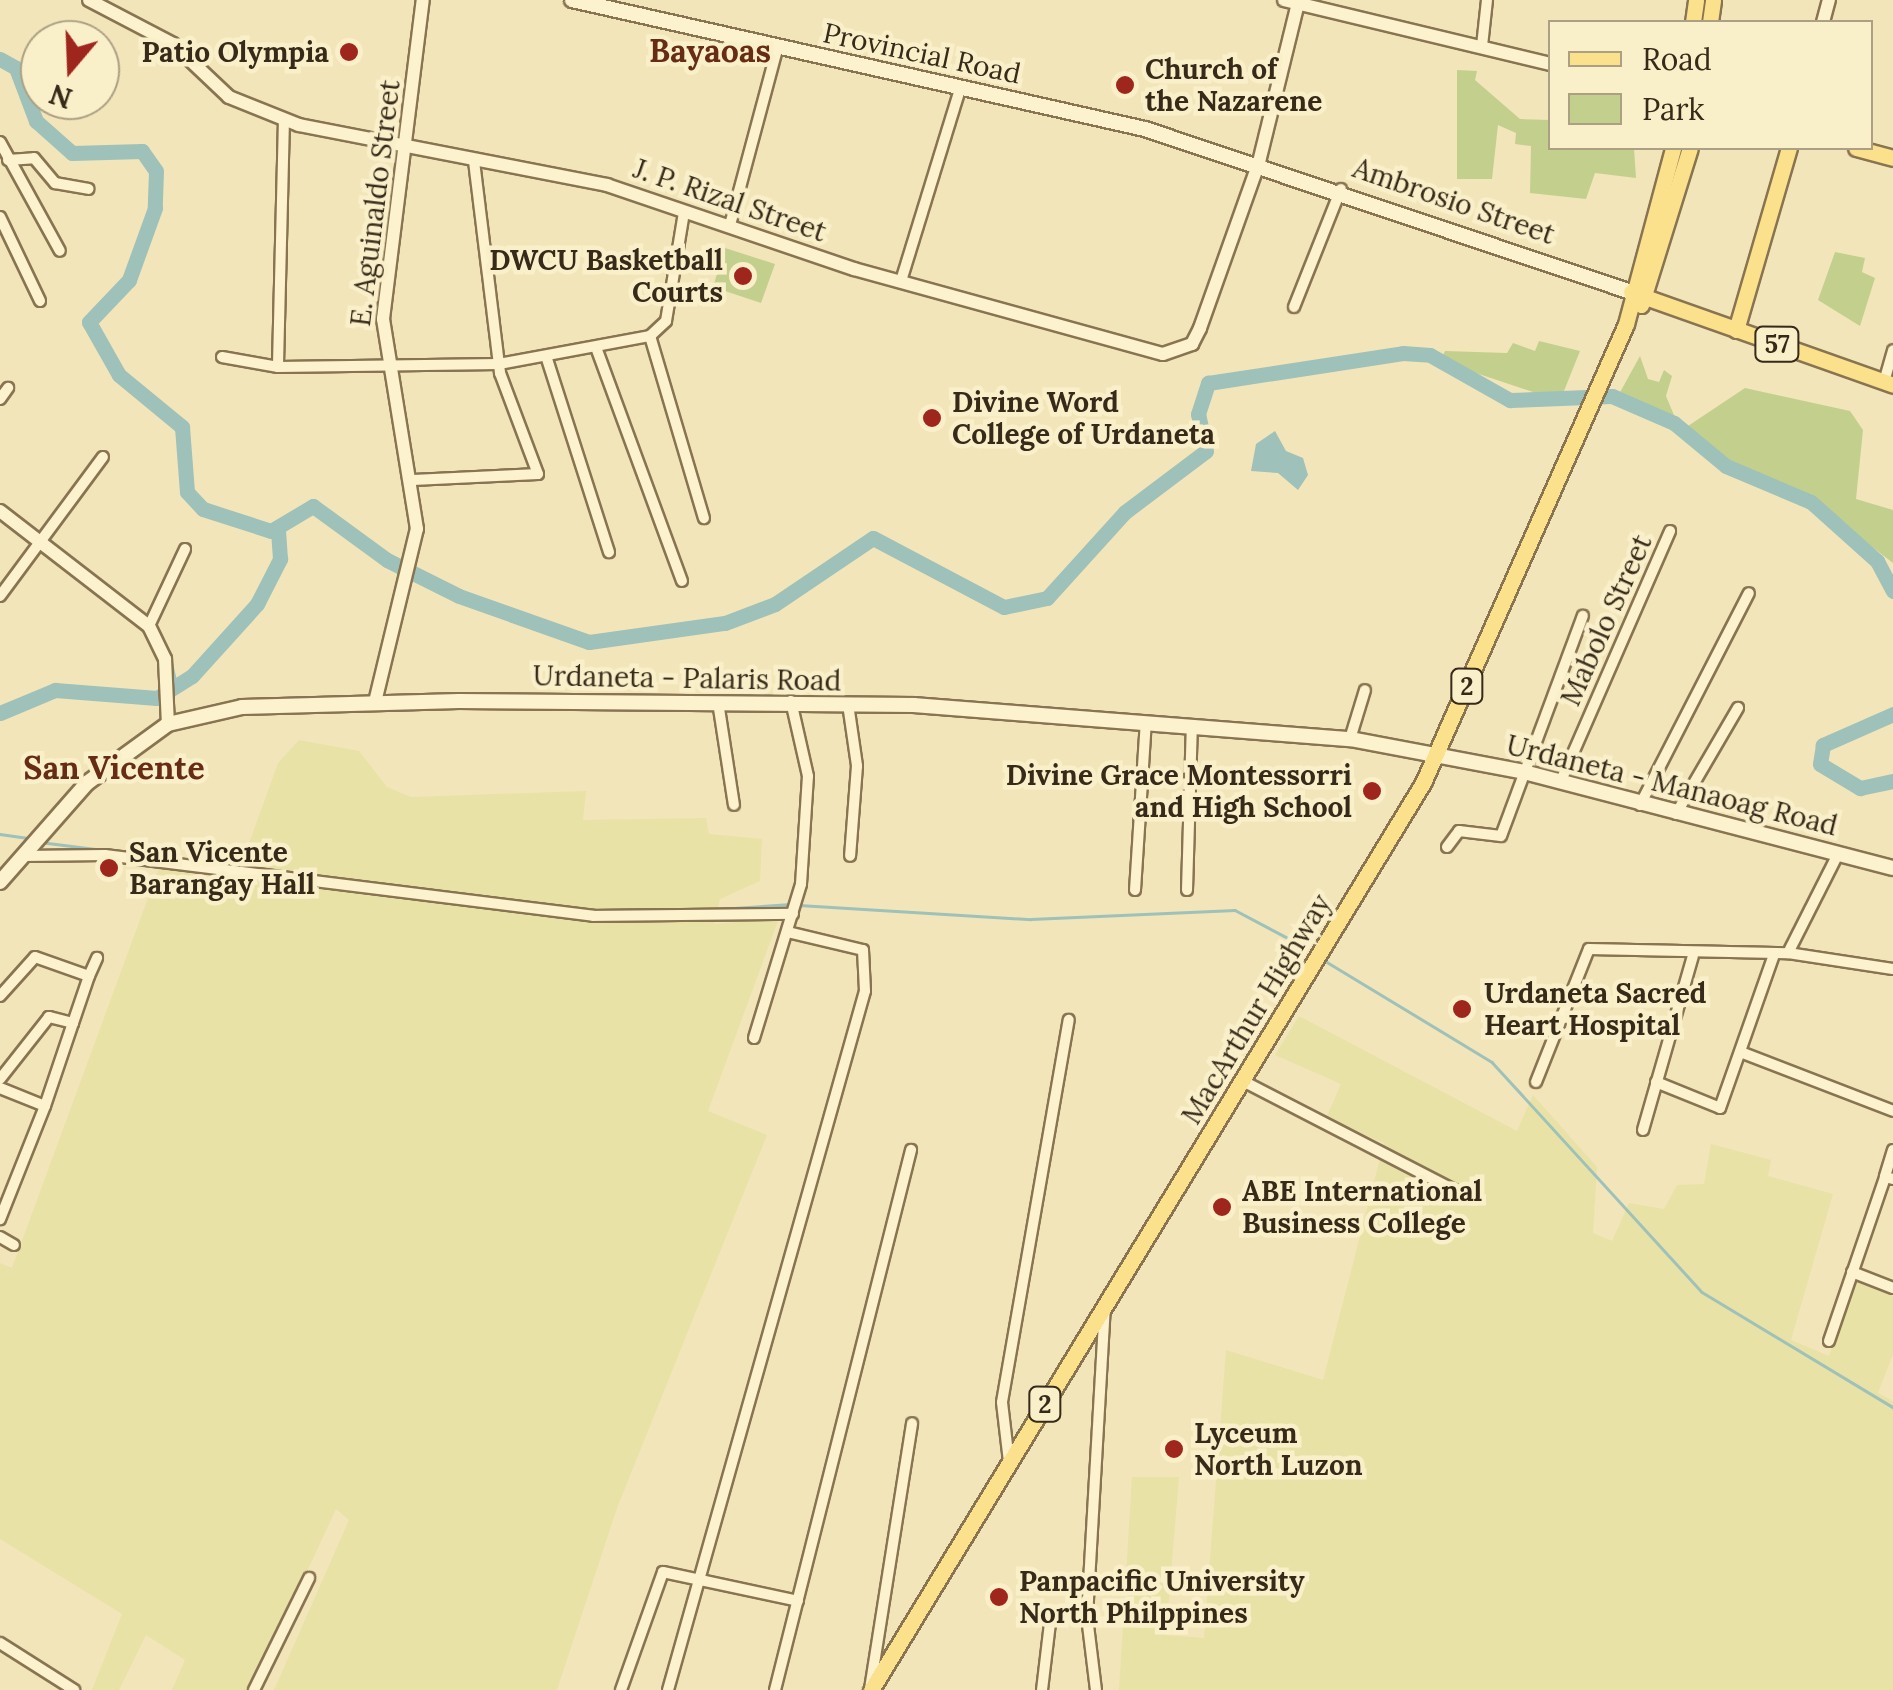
<!DOCTYPE html>
<html>
<head>
<meta charset="utf-8">
<style>
	body { margin:0 }
	#map { position:relative; width:1893px; height:1690px; overflow:hidden; background:#f2e5b9; font-family:Lora,serif }
	div>[style] { position:absolute }
	[style*='--x'] { left:calc(var(--x)*1px); top:calc(var(--y)*1px); width:calc(var(--w)*1px); rotate:calc(var(--a)*1deg) }
	.farmland>* { inset:0; background:#e8e2a6 }
	.green>* { inset:0; background:#c3d08d }
	.water>* { inset:0; background:#9ec1ba }
	.stream>* { height:2.5px; margin:-1.25px; padding:0 1.25px; transform-origin:1.25px; border-radius:1.25px; background:#9ec1ba }
	.river>* { height:15px; margin:-7.5px; padding:0 7.5px; transform-origin:7.5px; border-radius:7.5px; background:#9ec1ba }
	.roads { filter:drop-shadow(2px 0 #897452) drop-shadow(-2px 0 #897452) drop-shadow(0 2px #897452) drop-shadow(0 -2px #897452) }
	.minor>* { height:10px; margin:-5px; padding:0 5px; transform-origin:5px; border-radius:5px; background:#fcf2cd }
	.tertiary>* { height:12px; margin:-6px; padding:0 6px; transform-origin:6px; border-radius:6px; background:#fcf2cd }
	.secondary>* { height:14px; margin:-7px; padding:0 7px; transform-origin:7px; border-radius:7px; background:#fcf2cd }
	.primary>* { height:15px; margin:-7.5px; padding:0 7.5px; transform-origin:7.5px; border-radius:7.5px; background:#fbe18b }
	.dots>* { width:28px; height:28px; translate:-50% -50%; box-sizing:border-box; border:5px solid #f9efc9; border-radius:50% }
	span { translate:-50% -50%; white-space:nowrap; text-align:center; line-height:1.15; -webkit-text-stroke:9px #f9efc9; paint-order:stroke }
	.shield-label span { padding:2px 8px; background:#f9efc9; border:2px solid; border-radius:8px; -webkit-text-stroke-width:0 }
	.shield-label { font-size:25px; color:#372a19; font-weight:700 }
	.poi-label { font-size:28px; color:#372a19; font-weight:700 }
	.right { translate:-100% -50%; text-align:right }
	.left { translate:0 -50%; text-align:left }
	.street-label { font-size:28px; color:#372a19 }
	.quarter-label { font-size:32px; color:#672c14; font-weight:700 }
	.legend { position:absolute; left:1548px; top:20px; width:325px; height:130px; box-sizing:border-box; background:#f9efc9; border:2px solid #aba083; margin:0; padding:12px 18px; list-style:none; font-size:30px; color:#372a19 }
	.legend li { display:flex; align-items:center; gap:20px; height:50px }
	.legend b { width:50px; border:2px solid #aba083 }
	.north { position:absolute; left:20px; top:20px; width:100px; height:100px; box-sizing:border-box; background:#f9efc9; border:2px solid #aba083; border-radius:50%; rotate:199deg; font-size:28px; font-weight:700; line-height:40px; text-align:center; color:#372a19 }
	.north::after { content:''; display:block; margin:auto; width:35px; height:45px; background:#9e261d; clip-path:polygon(50% 0,100% 100%,50% 72%,0 100%) }
</style>
</head>
<body>
<div id="map">
	<div class="farmland">
		<i style="clip-path:polygon(299px 740px,359px 751px,387px 787px,411px 797px,586px 791px,583px 820px,706px 818px,709px 834px,762px 839px,760px 881px,720px 899px,714px 924px,779px 918px,708px 1111px,767px 1135px,617px 1508px,557px 1690px,274px 1690px,349px 1520px,336px 1509px,252px 1690px,172px 1690px,185px 1660px,146px 1635px,119px 1690px,92px 1690px,122px 1614px,0 1539px,0 1263px,12px 1268px,159px 868px,238px 874px,278px 763px)"></i>
		<i style="clip-path:polygon(1299px 1016px,1517px 1131px,1533px 1095px,1597px 1167px,1593px 1233px,1612px 1241px,1629px 1203px,1664px 1209px,1677px 1185px,1704px 1184px,1711px 1144px,1771px 1160px,1768px 1176px,1833px 1194px,1791px 1340px,1829px 1356px,1857px 1278px,1893px 1292px,1893px 1354px,1878px 1393px,1893px 1401px,1893px 1690px,1119px 1690px,1132px 1477px,1179px 1477px,1166px 1635px,1204px 1638px,1226px 1350px,1323px 1380px,1384px 1143px,1326px 1118px,1341px 1084px,1275px 1055px)"></i>
	</div>
	<div class="green">
		<i style="clip-path:polygon(1457px 70px,1477px 71px,1475px 80px,1520px 119px,1550px 120px,1550px 148px,1634px 148px,1636px 178px,1595px 173px,1586px 199px,1530px 193px,1531px 146px,1515px 144px,1516px 133px,1498px 125px,1492px 179px,1457px 179px)"></i>
		<i style="clip-path:polygon(725px 248px,775px 264px,761px 303px,713px 287px)"></i>
		<i style="clip-path:polygon(1835px 252px,1865px 258px,1862px 272px,1875px 278px,1860px 326px,1818px 300px)"></i>
		<i style="clip-path:polygon(1539px 341px,1580px 351px,1560px 401px,1440px 361px,1445px 351px,1507px 353px,1513px 343px,1535px 351px)"></i>
		<i style="clip-path:polygon(1640px 356px,1648px 379px,1659px 382px,1664px 370px,1672px 376px,1666px 396px,1676px 420px,1618px 396px)"></i>
		<i style="clip-path:polygon(1745px 388px,1850px 411px,1863px 430px,1856px 499px,1893px 510px,1893px 563px,1819px 506px,1718px 457px,1685px 428px)"></i>
	</div>
	<div class="water">
		<i style="clip-path:polygon(1275px 431px,1286px 451px,1303px 458px,1308px 475px,1298px 490px,1278px 473px,1251px 471px,1256px 444px)"></i>
	</div>
	<div class="stream">
		<i style="--x:171;--y:661;--w:26;--a:77"></i>
		<i style="--x:0;--y:834;--w:28;--a:8"></i>
		<i style="--x:40;--y:842;--w:287;--a:7.2"></i>
		<i style="--x:501;--y:900;--w:36;--a:6"></i>
		<i style="--x:799;--y:905;--w:232;--a:3.5"></i>
		<i style="--x:1031;--y:919;--w:204;--a:-2.5"></i>
		<i style="--x:1235;--y:910;--w:79;--a:27.9"></i>
		<i style="--x:704;--y:910;--w:87;--a:-3.9"></i>
		<i style="--x:1327;--y:962;--w:193;--a:31.2"></i>
		<i style="--x:1492;--y:1062;--w:311;--a:47.6"></i>
		<i style="--x:1702;--y:1292;--w:223;--a:31.1"></i>
	</div>
	<div class="river">
		<i style="--x:0;--y:59;--w:18;--a:29"></i>
		<i style="--x:16;--y:68;--w:57;--a:69.3"></i>
		<i style="--x:36;--y:121;--w:48;--a:41.6"></i>
		<i style="--x:72;--y:153;--w:70;--a:-1.6"></i>
		<i style="--x:142;--y:151;--w:24;--a:55"></i>
		<i style="--x:156;--y:171;--w:37;--a:92"></i>
		<i style="--x:155;--y:208;--w:77;--a:109.9"></i>
		<i style="--x:129;--y:280;--w:58;--a:133.6"></i>
		<i style="--x:89;--y:322;--w:61;--a:60.5"></i>
		<i style="--x:119;--y:375;--w:82;--a:39.5"></i>
		<i style="--x:182;--y:427;--w:65;--a:85.6"></i>
		<i style="--x:187;--y:492;--w:23;--a:47"></i>
		<i style="--x:203;--y:509;--w:71;--a:17.9"></i>
		<i style="--x:271;--y:531;--w:49;--a:-30.8"></i>
		<i style="--x:313;--y:506;--w:92;--a:36.1"></i>
		<i style="--x:387;--y:560;--w:80;--a:26.6"></i>
		<i style="--x:459;--y:596;--w:138;--a:19.5"></i>
		<i style="--x:589;--y:642;--w:137;--a:-8"></i>
		<i style="--x:725;--y:623;--w:53;--a:-20.8"></i>
		<i style="--x:775;--y:604;--w:118;--a:-34"></i>
		<i style="--x:873;--y:538;--w:148;--a:27.8"></i>
		<i style="--x:1004;--y:607;--w:44;--a:-11.8"></i>
		<i style="--x:1047;--y:598;--w:116;--a:-47.8"></i>
		<i style="--x:1125;--y:512;--w:101;--a:-37"></i>
		<i style="--x:1206;--y:451;--w:38;--a:-102"></i>
		<i style="--x:1198;--y:414;--w:33;--a:-72"></i>
		<i style="--x:1208;--y:383;--w:197;--a:-8.7"></i>
		<i style="--x:1403;--y:353;--w:27;--a:4"></i>
		<i style="--x:1430;--y:355;--w:92;--a:29.4"></i>
		<i style="--x:1510;--y:400;--w:102;--a:-2.2"></i>
		<i style="--x:1612;--y:396;--w:68;--a:23.5"></i>
		<i style="--x:1674;--y:423;--w:67;--a:39.6"></i>
		<i style="--x:1726;--y:466;--w:92;--a:23"></i>
		<i style="--x:1811;--y:502;--w:89;--a:41.8"></i>
		<i style="--x:1877;--y:561;--w:34;--a:62"></i>
		<i style="--x:0;--y:713;--w:60;--a:-22.7"></i>
		<i style="--x:55;--y:690;--w:102;--a:4.5"></i>
		<i style="--x:157;--y:698;--w:41;--a:-32.2"></i>
		<i style="--x:192;--y:676;--w:97;--a:-47.9"></i>
		<i style="--x:257;--y:604;--w:51;--a:-62.9"></i>
		<i style="--x:280;--y:559;--w:30;--a:-94"></i>
		<i style="--x:1893;--y:714;--w:77;--a:156.1"></i>
		<i style="--x:1823;--y:745;--w:19;--a:99"></i>
		<i style="--x:1820;--y:764;--w:47;--a:31"></i>
		<i style="--x:1860;--y:788;--w:34;--a:-12"></i>
	</div>
	<div class="roads">
		<div class="minor">
			<i style="--x:1482;--y:46;--w:46;--a:-83.8"></i>
			<i style="--x:284;--y:119;--w:248;--a:91.4"></i>
			<i style="--x:278;--y:367;--w:221;--a:-0.8"></i>
			<i style="--x:499;--y:364;--w:154;--a:-10.5"></i>
			<i style="--x:650;--y:336;--w:22;--a:-43"></i>
			<i style="--x:666;--y:321;--w:110;--a:-80.6"></i>
			<i style="--x:0;--y:142;--w:124;--a:61.2"></i>
			<i style="--x:8;--y:160;--w:26;--a:-4"></i>
			<i style="--x:34;--y:158;--w:33;--a:50"></i>
			<i style="--x:55;--y:183;--w:34;--a:10"></i>
			<i style="--x:0;--y:217;--w:93;--a:64.5"></i>
			<i style="--x:730;--y:225;--w:185;--a:-75"></i>
			<i style="--x:901;--y:281;--w:204;--a:-72.9"></i>
			<i style="--x:1294;--y:307;--w:127;--a:-68.3"></i>
			<i style="--x:650;--y:336;--w:190;--a:73.5"></i>
			<i style="--x:597;--y:350;--w:246;--a:69.8"></i>
			<i style="--x:222;--y:357;--w:57;--a:10.1"></i>
			<i style="--x:547;--y:359;--w:203;--a:72.2"></i>
			<i style="--x:1884;--y:382;--w:33;--a:-74"></i>
			<i style="--x:0;--y:399;--w:14;--a:-54"></i>
			<i style="--x:413;--y:480;--w:125;--a:-2.7"></i>
			<i style="--x:538;--y:474;--w:108;--a:-110.6"></i>
			<i style="--x:500;--y:373;--w:215;--a:-97"></i>
			<i style="--x:0;--y:596;--w:173;--a:-53.5"></i>
			<i style="--x:149;--y:626;--w:85;--a:-64.9"></i>
			<i style="--x:718;--y:702;--w:104;--a:81.2"></i>
			<i style="--x:848;--y:704;--w:63;--a:81.7"></i>
			<i style="--x:857;--y:766;--w:90;--a:94.4"></i>
			<i style="--x:1350;--y:739;--w:51;--a:-73"></i>
			<i style="--x:1560;--y:783;--w:275;--a:-66.4"></i>
			<i style="--x:1640;--y:805;--w:238;--a:-62.8"></i>
			<i style="--x:1676;--y:814;--w:123;--a:-59.7"></i>
			<i style="--x:1447;--y:847;--w:20;--a:-53"></i>
			<i style="--x:1459;--y:831;--w:42;--a:6.8"></i>
			<i style="--x:1501;--y:836;--w:235;--a:-69.6"></i>
			<i style="--x:23;--y:856;--w:82;--a:-0.7"></i>
			<i style="--x:105;--y:855;--w:492;--a:7.1"></i>
			<i style="--x:593;--y:916;--w:200;--a:-0.6"></i>
			<i style="--x:1135;--y:890;--w:168;--a:-86.3"></i>
			<i style="--x:1187;--y:890;--w:164;--a:-88.3"></i>
			<i style="--x:1788;--y:953;--w:111;--a:-63.2"></i>
			<i style="--x:89;--y:976;--w:20;--a:-66"></i>
			<i style="--x:0;--y:996;--w:52;--a:-48.1"></i>
			<i style="--x:35;--y:957;--w:57;--a:19.4"></i>
			<i style="--x:89;--y:976;--w:50;--a:108.8"></i>
			<i style="--x:73;--y:1023;--w:25;--a:-166"></i>
			<i style="--x:49;--y:1017;--w:79;--a:128.3"></i>
			<i style="--x:754;--y:1038;--w:161;--a:-73"></i>
			<i style="--x:801;--y:884;--w:108;--a:-86.3"></i>
			<i style="--x:808;--y:776;--w:77;--a:-102.8"></i>
			<i style="--x:1743;--y:1053;--w:161;--a:21.1"></i>
			<i style="--x:1241;--y:1080;--w:242;--a:27.3"></i>
			<i style="--x:1536;--y:1082;--w:143;--a:-68.3"></i>
			<i style="--x:1589;--y:949;--w:199;--a:1.2"></i>
			<i style="--x:1788;--y:953;--w:106;--a:8.7"></i>
			<i style="--x:1656;--y:1082;--w:69;--a:22.1"></i>
			<i style="--x:1720;--y:1108;--w:162;--a:-70.6"></i>
			<i style="--x:0;--y:1088;--w:48;--a:21.8"></i>
			<i style="--x:45;--y:1106;--w:122;--a:111.7"></i>
			<i style="--x:45;--y:1106;--w:88;--a:-71.4"></i>
			<i style="--x:1643;--y:1130;--w:181;--a:-74"></i>
			<i style="--x:1893;--y:1150;--w:28;--a:107"></i>
			<i style="--x:1885;--y:1177;--w:8;--a:14"></i>
			<i style="--x:0;--y:1237;--w:16;--a:30"></i>
			<i style="--x:1852;--y:1272;--w:44;--a:21.3"></i>
			<i style="--x:1829;--y:1341;--w:173;--a:-71.1"></i>
			<i style="--x:1009;--y:1462;--w:60;--a:-96.7"></i>
			<i style="--x:1002;--y:1402;--w:388;--a:-80.1"></i>
			<i style="--x:1087;--y:1617;--w:74;--a:83"></i>
			<i style="--x:0;--y:1643;--w:88;--a:32.4"></i>
			<i style="--x:870;--y:1689;--w:269;--a:-81"></i>
			<i style="--x:254;--y:1690;--w:125;--a:-63.8"></i>
			<i style="--x:621;--y:1690;--w:125;--a:-70.4"></i>
			<i style="--x:663;--y:1572;--w:138;--a:12.1"></i>
			<i style="--x:668;--y:1690;--w:726;--a:-74.26"></i>
			<i style="--x:865;--y:991;--w:41;--a:-92.8"></i>
			<i style="--x:863;--y:950;--w:77;--a:-166.5"></i>
			<i style="--x:775;--y:1690;--w:557;--a:-75.86"></i>
			<i style="--x:1042;--y:1690;--w:76;--a:-83.2"></i>
			<i style="--x:1051;--y:1615;--w:36;--a:3"></i>
			<i style="--x:1087;--y:1617;--w:312;--a:-86.7"></i>
		</div>
		<div class="tertiary">
			<i style="--x:89;--y:0;--w:95;--a:27.6"></i>
			<i style="--x:173;--y:44;--w:77;--a:43.4"></i>
			<i style="--x:229;--y:97;--w:75;--a:21.8"></i>
			<i style="--x:299;--y:125;--w:314;--a:11"></i>
			<i style="--x:607;--y:185;--w:261;--a:18.8"></i>
			<i style="--x:854;--y:269;--w:320;--a:15.4"></i>
			<i style="--x:1163;--y:354;--w:31;--a:-19"></i>
			<i style="--x:1192;--y:344;--w:18;--a:-63"></i>
			<i style="--x:1200;--y:328;--w:176;--a:-70.4"></i>
			<i style="--x:1259;--y:162;--w:164;--a:-76.2"></i>
			<i style="--x:1284;--y:0;--w:274;--a:13.5"></i>
			<i style="--x:1823;--y:22;--w:23;--a:-75"></i>
			<i style="--x:0;--y:511;--w:188;--a:37.7"></i>
			<i style="--x:149;--y:626;--w:37;--a:64"></i>
			<i style="--x:165;--y:659;--w:65;--a:87.4"></i>
			<i style="--x:375;--y:702;--w:178;--a:-76.4"></i>
			<i style="--x:417;--y:529;--w:213;--a:-99.2"></i>
			<i style="--x:383;--y:319;--w:321;--a:-82.9"></i>
		</div>
		<div class="secondary">
			<i style="--x:572;--y:0;--w:587;--a:12.69"></i>
			<i style="--x:1145;--y:129;--w:513;--a:18.54"></i>
			<i style="--x:0;--y:882;--w:132;--a:-48.7"></i>
			<i style="--x:87;--y:783;--w:100;--a:-36.1"></i>
			<i style="--x:168;--y:724;--w:76;--a:-12.9"></i>
			<i style="--x:242;--y:707;--w:217;--a:-1.6"></i>
			<i style="--x:459;--y:701;--w:455;--a:0.5"></i>
			<i style="--x:914;--y:705;--w:437;--a:4.5"></i>
			<i style="--x:1350;--y:739;--w:177;--a:10.7"></i>
			<i style="--x:1524;--y:772;--w:381;--a:14.6"></i>
		</div>
		<div class="primary">
			<i style="--x:1693;--y:22;--w:22;--a:-82"></i>
			<i style="--x:1710;--y:22;--w:22;--a:-82"></i>
			<i style="--x:1856;--y:148;--w:38;--a:15"></i>
			<i style="--x:1631;--y:292;--w:278;--a:19.5"></i>
			<i style="--x:1641;--y:305;--w:164;--a:-72.7"></i>
			<i style="--x:1736;--y:330;--w:190;--a:-73.8"></i>
			<i style="--x:871;--y:1690;--w:1062;--a:-58.68"></i>
			<i style="--x:1423;--y:783;--w:502;--a:-66.14"></i>
			<i style="--x:1626;--y:324;--w:182;--a:-75"></i>
		</div>
	</div>
	<div class="dots">
		<i style="left:349px;top:52px;background:#9e261d"></i>
		<i style="left:1125px;top:85px;background:#9e261d"></i>
		<i style="left:743px;top:276px;background:#9e261d"></i>
		<i style="left:932px;top:418px;background:#9e261d"></i>
		<i style="left:1372px;top:791px;background:#9e261d"></i>
		<i style="left:109px;top:868px;background:#9e261d"></i>
		<i style="left:1462px;top:1009px;background:#9e261d"></i>
		<i style="left:1222px;top:1207px;background:#9e261d"></i>
		<i style="left:1174px;top:1449px;background:#9e261d"></i>
		<i style="left:999px;top:1597px;background:#9e261d"></i>
	</div>
	<div class="shield-label">
		<span style="left:1777px;top:344px">57</span>
		<span style="left:1467px;top:686px">2</span>
		<span style="left:1045px;top:1404px">2</span>
	</div>
	<div class="poi-label">
		<span class="right" style="left:329px;top:52px">Patio Olympia</span>
		<span class="left" style="left:1145px;top:85px">Church of<br>the Nazarene</span>
		<span class="right" style="left:723px;top:276px">DWCU Basketball<br>Courts</span>
		<span class="left" style="left:952px;top:418px">Divine Word<br>College of Urdaneta</span>
		<span class="right" style="left:1352px;top:791px">Divine Grace Montessorri<br>and High School</span>
		<span class="left" style="left:129px;top:868px">San Vicente<br>Barangay Hall</span>
		<span class="left" style="left:1484px;top:1009px">Urdaneta Sacred<br>Heart Hospital</span>
		<span class="left" style="left:1242px;top:1207px">ABE International<br>Business College</span>
		<span class="left" style="left:1194px;top:1449px">Lyceum<br>North Luzon</span>
		<span class="left" style="left:1019px;top:1597px">Panpacific University<br>North Philppines</span>
	</div>
	<div class="street-label">
		<span style="left:922px;top:53px;rotate:12deg">Provincial Road</span>
		<span style="left:730px;top:200px;rotate:19deg">J. P. Rizal Street</span>
		<span style="left:1454px;top:201px;rotate:19deg">Ambrosio Street</span>
		<span style="left:375px;top:203px;rotate:-83deg">E. Aguinaldo Street</span>
		<span style="left:1606px;top:620px;rotate:-66deg">Mabolo Street</span>
		<span style="left:687px;top:678px;rotate:1deg">Urdaneta - Palaris Road</span>
		<span style="left:1672px;top:785px;rotate:14deg">Urdaneta - Manaoag Road</span>
		<span style="left:1256px;top:1009px;rotate:-59deg">MacArthur Highway</span>
	</div>
	<div class="quarter-label">
		<span style="left:710px;top:51px">Bayaoas</span>
		<span style="left:114px;top:768px">San Vicente</span>
	</div>
	<ul class="legend">
	<li><b style="height:12px;background:#fbe18b"></b>Road</li>
	<li><b style="height:28px;background:#c3d08d"></b>Park</li>
	</ul>
	<div class="north">N</div>
</div>
</body>
</html>
